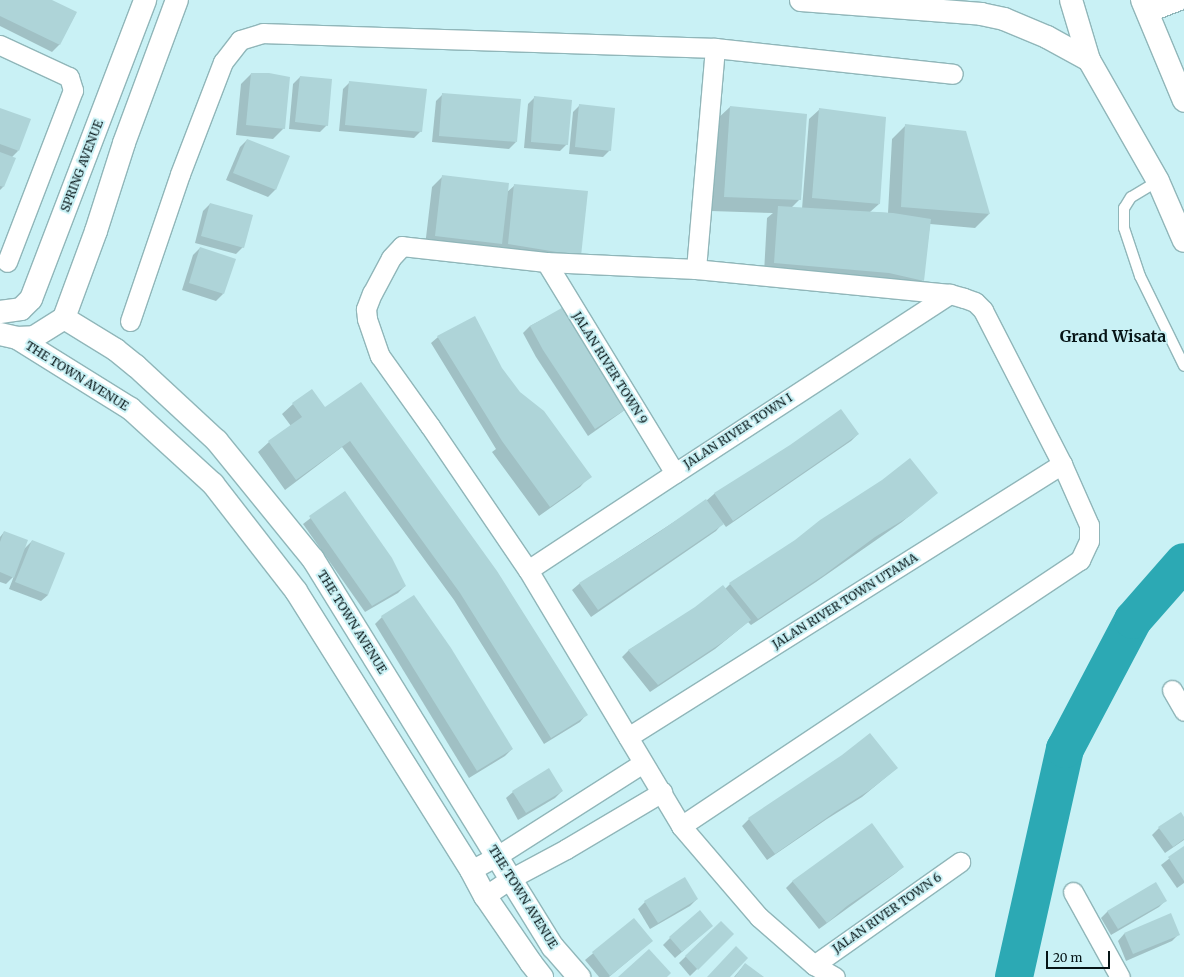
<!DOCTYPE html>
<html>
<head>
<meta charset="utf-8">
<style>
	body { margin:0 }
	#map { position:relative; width:1184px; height:977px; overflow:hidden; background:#c9f1f5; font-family:Merriweather,serif }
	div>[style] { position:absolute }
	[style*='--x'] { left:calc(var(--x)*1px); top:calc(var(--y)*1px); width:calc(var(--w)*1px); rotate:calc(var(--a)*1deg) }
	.shadow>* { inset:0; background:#0003 }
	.river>* { height:38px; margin:-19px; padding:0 19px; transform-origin:19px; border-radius:19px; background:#2ca9b4 }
	.building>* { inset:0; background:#aed4d8 }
	.roads { filter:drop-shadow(1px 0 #90b6b9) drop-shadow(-1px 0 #90b6b9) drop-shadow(0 1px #90b6b9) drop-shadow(0 -1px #90b6b9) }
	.lane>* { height:10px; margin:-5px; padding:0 5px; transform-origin:5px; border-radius:5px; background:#fff }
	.street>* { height:19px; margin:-9.5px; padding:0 9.5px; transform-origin:9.5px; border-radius:9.5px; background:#fff }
	.secondary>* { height:22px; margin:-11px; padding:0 11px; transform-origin:11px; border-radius:11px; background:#fff }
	span { translate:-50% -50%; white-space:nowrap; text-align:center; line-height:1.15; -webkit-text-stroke:4px #c9f1f5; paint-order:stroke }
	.street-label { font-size:12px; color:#061416 }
	.district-label { font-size:16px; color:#061416; font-weight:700 }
	.scale { position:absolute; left:1046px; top:951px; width:64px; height:18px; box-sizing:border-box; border:2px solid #061416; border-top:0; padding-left:5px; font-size:12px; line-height:14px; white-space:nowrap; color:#061416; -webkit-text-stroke:3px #c9f1f5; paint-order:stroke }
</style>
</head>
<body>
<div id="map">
	<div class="shadow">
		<i style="clip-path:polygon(0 0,50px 0,76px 13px,59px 45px,52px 52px,0 26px)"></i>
		<i style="clip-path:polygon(251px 74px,284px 128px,273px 139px,236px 135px,241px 84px)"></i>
		<i style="clip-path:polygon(300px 77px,327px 125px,320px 132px,289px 129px,293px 84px)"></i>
		<i style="clip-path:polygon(350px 82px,421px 131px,414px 138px,339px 131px,343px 89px)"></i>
		<i style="clip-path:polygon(443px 94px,516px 142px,509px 149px,432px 142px,436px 101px)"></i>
		<i style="clip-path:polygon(535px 97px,567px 144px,560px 151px,524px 148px,528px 104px)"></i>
		<i style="clip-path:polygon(580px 105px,610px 150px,603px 157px,569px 154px,573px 112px)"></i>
		<i style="clip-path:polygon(730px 107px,800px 199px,791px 208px,802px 209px,809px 119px,820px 109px,879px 204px,870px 212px,888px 213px,892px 139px,906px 125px,965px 132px,989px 214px,975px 228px,930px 224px,923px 280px,912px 291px,764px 273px,767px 218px,773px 213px,711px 211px,716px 120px)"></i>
		<i style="clip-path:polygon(0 109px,18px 151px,11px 158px,3px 187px,0 190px)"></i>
		<i style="clip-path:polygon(247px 140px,288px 156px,275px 190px,268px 197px,226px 180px,240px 147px)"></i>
		<i style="clip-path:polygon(443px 176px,507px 192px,515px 185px,581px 256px,498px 255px,499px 246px,491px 254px,425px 246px,432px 187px)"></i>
		<i style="clip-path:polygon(210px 204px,243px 247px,236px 254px,195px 243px,203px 211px)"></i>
		<i style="clip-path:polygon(200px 248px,223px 294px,216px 301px,182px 290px,193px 255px)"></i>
		<i style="clip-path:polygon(566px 307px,629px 406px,622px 412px,588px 436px,536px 357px,523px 333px,530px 326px)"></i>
		<i style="clip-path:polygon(438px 337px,519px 393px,590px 476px,580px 487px,539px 516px,492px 452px,496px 449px,431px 343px)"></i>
		<i style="clip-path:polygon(293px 404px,325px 409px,586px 715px,580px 722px,544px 744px,454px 600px,342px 447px,285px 490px,258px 452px,269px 442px,291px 426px,282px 414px)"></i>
		<i style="clip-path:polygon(858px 434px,851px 441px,726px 527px,723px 523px,716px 531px,591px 617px,572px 590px,579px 584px,706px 501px,714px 494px,790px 446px)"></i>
		<i style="clip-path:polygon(344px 492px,405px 586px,398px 593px,365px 612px,303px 524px)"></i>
		<i style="clip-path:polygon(937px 493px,902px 522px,816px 582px,751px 625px,748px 622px,715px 649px,650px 692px,622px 657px,629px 650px,725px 589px,730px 584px)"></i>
		<i style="clip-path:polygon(4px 532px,23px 550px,32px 541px,48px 595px,41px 601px,9px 589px,14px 576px,6px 584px,0 582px,0 537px)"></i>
		<i style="clip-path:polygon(382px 617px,512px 749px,505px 756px,469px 778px,375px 624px)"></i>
		<i style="clip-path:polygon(897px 768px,862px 797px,827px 819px,767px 860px,742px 826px,749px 819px)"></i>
		<i style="clip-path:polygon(562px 791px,555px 798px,518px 820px,506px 798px,513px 792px)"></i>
		<i style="clip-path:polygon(1184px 818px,1184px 840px,1165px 853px,1152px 835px,1159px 828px)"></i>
		<i style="clip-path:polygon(1184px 847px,1184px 883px,1177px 888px,1161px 865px)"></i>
		<i style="clip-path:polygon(903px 867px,896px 873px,819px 929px,786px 888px,793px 881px)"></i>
		<i style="clip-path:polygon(697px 899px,690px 906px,650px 929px,638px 909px,645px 902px)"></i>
		<i style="clip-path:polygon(1166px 900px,1159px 907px,1111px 935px,1101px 918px,1108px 911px)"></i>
		<i style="clip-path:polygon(634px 919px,652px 941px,609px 977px,599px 977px,585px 960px)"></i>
		<i style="clip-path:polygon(721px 922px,733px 934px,690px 976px,679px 963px)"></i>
		<i style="clip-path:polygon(705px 932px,675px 958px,663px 945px,670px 938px)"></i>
		<i style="clip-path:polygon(1124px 934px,1179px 934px,1172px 941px,1126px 961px,1118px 941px)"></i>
		<i style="clip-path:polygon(745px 964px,763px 977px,734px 977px)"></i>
	</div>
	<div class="river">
		<i style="--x:1014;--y:977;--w:234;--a:-77.4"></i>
		<i style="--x:1065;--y:749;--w:146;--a:-62.2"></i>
		<i style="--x:1133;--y:620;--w:77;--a:-48.7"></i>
	</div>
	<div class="building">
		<i style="clip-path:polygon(0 0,52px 0,77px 12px,60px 45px,0 16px)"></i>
		<i style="clip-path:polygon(251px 73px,269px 73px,290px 77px,285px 129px,246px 125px)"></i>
		<i style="clip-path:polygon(300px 76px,332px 79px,328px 126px,295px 122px)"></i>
		<i style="clip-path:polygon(349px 81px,427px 89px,422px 132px,345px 125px)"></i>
		<i style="clip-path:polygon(442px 93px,521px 99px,517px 142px,439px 136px)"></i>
		<i style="clip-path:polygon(534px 96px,572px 100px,568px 145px,531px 142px)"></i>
		<i style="clip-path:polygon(579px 104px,615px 108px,611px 151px,575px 147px)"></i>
		<i style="clip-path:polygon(730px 106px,807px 114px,801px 200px,724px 197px)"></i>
		<i style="clip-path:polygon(0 108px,31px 119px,19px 151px,0 144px)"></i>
		<i style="clip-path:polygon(819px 108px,886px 117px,880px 204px,812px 198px)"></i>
		<i style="clip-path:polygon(905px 124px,966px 131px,990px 214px,901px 207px)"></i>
		<i style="clip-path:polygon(247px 139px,290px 156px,276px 190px,233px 173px)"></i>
		<i style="clip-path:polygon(0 152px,16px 158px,4px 187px,0 186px)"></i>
		<i style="clip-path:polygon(442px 175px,509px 183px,502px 244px,435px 236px)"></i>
		<i style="clip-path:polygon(514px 184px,588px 191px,581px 256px,508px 244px)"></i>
		<i style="clip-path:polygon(210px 203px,253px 215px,244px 248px,201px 236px)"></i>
		<i style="clip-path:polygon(778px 206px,893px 213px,931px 219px,924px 281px,889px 273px,774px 263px)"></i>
		<i style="clip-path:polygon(200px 247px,236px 259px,224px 294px,189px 283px)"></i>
		<i style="clip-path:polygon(567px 305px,631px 406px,595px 429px,543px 350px,530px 326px)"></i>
		<i style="clip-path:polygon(475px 316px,502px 368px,520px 392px,544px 411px,592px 477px,550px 507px,502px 441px,437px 336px)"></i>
		<i style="clip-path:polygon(361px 382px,497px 571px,588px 715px,551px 738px,460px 593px,350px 441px,296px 480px,268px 441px,302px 417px,292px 403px,312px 389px,325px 407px)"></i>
		<i style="clip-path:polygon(841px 409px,859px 434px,733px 521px,714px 493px,790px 445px)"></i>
		<i style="clip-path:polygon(910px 458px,938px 493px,910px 516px,875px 537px,824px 575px,758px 619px,729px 583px,795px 540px,820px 520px,882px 480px)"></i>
		<i style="clip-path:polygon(345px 491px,392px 558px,406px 586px,372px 606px,309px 516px)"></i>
		<i style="clip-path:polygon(706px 499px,724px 524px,598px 610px,579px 583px,655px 535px)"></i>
		<i style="clip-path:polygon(4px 531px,28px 540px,14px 578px,0 572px,0 542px)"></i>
		<i style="clip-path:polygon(32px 540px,65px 553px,48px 595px,15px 582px)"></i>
		<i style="clip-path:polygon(723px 585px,751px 620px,723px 642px,658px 685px,628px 650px,695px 607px)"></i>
		<i style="clip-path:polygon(414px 595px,451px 648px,513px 749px,477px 771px,381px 616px)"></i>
		<i style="clip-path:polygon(870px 733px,898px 768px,870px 790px,835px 812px,775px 854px,748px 818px,842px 755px)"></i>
		<i style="clip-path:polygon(549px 768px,563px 791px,526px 813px,512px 791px)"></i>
		<i style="clip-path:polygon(1181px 812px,1184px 817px,1184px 839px,1173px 847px,1158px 827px)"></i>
		<i style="clip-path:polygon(872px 823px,904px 867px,847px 906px,827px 923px,792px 881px)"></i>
		<i style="clip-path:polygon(1184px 846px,1184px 881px,1168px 857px)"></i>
		<i style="clip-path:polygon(685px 877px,698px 899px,658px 923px,644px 901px)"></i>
		<i style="clip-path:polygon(1156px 882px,1167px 901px,1118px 929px,1107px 911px)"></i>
		<i style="clip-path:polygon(700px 910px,713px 926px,682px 952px,669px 937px)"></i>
		<i style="clip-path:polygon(1171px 913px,1180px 935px,1133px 954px,1124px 933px)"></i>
		<i style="clip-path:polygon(634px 918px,653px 941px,610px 976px,592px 952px)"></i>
		<i style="clip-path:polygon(721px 921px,734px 934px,698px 970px,685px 956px)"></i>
		<i style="clip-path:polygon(736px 946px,748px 958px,730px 977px,707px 977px)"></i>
		<i style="clip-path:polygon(649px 949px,671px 973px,667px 977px,618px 977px)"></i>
		<i style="clip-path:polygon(745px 963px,764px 977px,735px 977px)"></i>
	</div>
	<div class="roads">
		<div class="lane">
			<i style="--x:1158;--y:181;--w:31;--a:149"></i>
			<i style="--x:1131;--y:197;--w:13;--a:122"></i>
			<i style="--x:1124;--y:208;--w:20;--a:90"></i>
			<i style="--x:1124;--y:228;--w:51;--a:71.6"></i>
			<i style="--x:1140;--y:276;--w:100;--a:63.9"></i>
		</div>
		<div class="street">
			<i style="--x:1148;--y:12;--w:33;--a:-21"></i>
			<i style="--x:0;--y:45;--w:76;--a:24.9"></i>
			<i style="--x:69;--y:77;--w:14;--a:73"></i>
			<i style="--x:73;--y:90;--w:184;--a:111"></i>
			<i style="--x:546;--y:262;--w:247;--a:58.6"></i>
			<i style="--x:696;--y:269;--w:222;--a:-85.1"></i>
			<i style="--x:130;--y:321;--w:155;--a:-71.2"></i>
			<i style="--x:180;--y:174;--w:120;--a:-69"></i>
			<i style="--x:223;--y:62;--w:28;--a:-52"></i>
			<i style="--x:240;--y:40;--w:24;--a:-17"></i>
			<i style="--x:263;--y:33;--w:452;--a:1.9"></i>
			<i style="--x:715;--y:48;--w:239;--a:6.2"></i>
			<i style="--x:528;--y:570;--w:176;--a:-33.4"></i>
			<i style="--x:675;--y:473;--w:328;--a:-33.1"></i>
			<i style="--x:1172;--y:690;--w:24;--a:60"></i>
			<i style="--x:628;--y:737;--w:513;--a:-32.17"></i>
			<i style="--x:681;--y:826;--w:480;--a:-33.7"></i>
			<i style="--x:1080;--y:560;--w:21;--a:-65"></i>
			<i style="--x:1089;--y:541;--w:16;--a:-90"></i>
			<i style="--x:1089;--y:525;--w:67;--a:-113.9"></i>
			<i style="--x:1062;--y:464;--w:173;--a:-117.2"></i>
			<i style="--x:983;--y:310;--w:11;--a:-135"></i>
			<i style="--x:975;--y:302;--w:12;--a:-160"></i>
			<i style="--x:964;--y:298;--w:15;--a:-164"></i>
			<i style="--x:950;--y:294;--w:255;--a:-174.4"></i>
			<i style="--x:696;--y:269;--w:150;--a:-177.3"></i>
			<i style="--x:546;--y:262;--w:145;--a:-173.7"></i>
			<i style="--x:402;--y:246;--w:16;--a:133"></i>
			<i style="--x:391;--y:258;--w:40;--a:118"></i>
			<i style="--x:372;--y:293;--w:17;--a:111"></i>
			<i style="--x:366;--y:309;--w:10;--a:84"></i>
			<i style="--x:367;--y:319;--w:39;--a:71"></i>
			<i style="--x:380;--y:356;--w:86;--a:54.5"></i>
			<i style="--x:430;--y:426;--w:174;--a:55.8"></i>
			<i style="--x:528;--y:570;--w:298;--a:59.1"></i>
			<i style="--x:681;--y:826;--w:120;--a:49.4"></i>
			<i style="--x:759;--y:917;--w:73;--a:41.1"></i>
			<i style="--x:814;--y:965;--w:24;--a:30"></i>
			<i style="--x:471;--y:870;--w:30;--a:-28"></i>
			<i style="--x:497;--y:856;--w:173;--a:-32.5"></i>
			<i style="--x:1073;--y:892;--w:97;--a:61.1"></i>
			<i style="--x:485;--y:896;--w:30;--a:-34"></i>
			<i style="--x:510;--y:879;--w:64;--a:-28.2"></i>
			<i style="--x:566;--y:849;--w:112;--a:-30.7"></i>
			<i style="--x:814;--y:965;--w:179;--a:-35.2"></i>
		</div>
		<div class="secondary">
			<i style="--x:801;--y:0;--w:181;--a:4.4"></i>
			<i style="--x:981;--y:14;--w:24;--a:12"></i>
			<i style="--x:1004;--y:19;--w:47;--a:22.7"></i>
			<i style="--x:1047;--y:37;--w:48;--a:28.7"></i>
			<i style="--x:1071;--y:0;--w:63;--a:73.3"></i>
			<i style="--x:1089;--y:60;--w:139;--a:60.3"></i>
			<i style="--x:1158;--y:181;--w:65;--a:66.6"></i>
			<i style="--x:1142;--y:0;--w:109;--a:67.4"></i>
			<i style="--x:0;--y:312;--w:21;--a:-8"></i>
			<i style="--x:21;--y:309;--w:14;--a:-45"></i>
			<i style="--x:31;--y:299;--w:320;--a:-69.1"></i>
			<i style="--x:64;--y:318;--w:61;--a:31.6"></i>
			<i style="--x:116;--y:350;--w:26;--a:39"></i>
			<i style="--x:136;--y:366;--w:110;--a:42.8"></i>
			<i style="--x:217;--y:441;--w:152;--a:50.9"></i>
			<i style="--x:313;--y:559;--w:456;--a:58.3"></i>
			<i style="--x:553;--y:947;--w:40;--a:49"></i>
			<i style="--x:0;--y:334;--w:17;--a:13"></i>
			<i style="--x:17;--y:338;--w:17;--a:-3"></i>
			<i style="--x:34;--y:337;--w:36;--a:-32"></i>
			<i style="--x:64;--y:318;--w:93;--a:-69.8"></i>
			<i style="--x:96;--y:231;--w:92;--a:-72.3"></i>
			<i style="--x:124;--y:143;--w:153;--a:-69.7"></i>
			<i style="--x:17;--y:338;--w:134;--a:31.9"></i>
			<i style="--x:131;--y:409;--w:111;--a:42.4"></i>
			<i style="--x:213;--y:484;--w:135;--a:52.2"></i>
			<i style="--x:296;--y:591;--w:329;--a:57.9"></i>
			<i style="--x:471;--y:870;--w:30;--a:62"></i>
			<i style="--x:485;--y:896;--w:81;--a:55.5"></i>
			<i style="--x:531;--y:963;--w:18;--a:52"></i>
		</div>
	</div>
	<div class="street-label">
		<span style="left:82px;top:166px;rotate:-69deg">SPRING AVENUE</span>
		<span style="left:610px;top:368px;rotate:58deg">JALAN RIVER TOWN 9</span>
		<span style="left:77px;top:376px;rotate:32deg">THE TOWN AVENUE</span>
		<span style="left:738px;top:431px;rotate:-33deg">JALAN RIVER TOWN I</span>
		<span style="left:845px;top:601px;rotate:-32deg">JALAN RIVER TOWN UTAMA</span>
		<span style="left:352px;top:622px;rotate:58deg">THE TOWN AVENUE</span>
		<span style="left:523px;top:897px;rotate:58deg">THE TOWN AVENUE</span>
		<span style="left:887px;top:913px;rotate:-35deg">JALAN RIVER TOWN 6</span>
	</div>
	<div class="district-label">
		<span style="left:1113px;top:336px">Grand Wisata</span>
	</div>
	<div class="scale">20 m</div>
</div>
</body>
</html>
